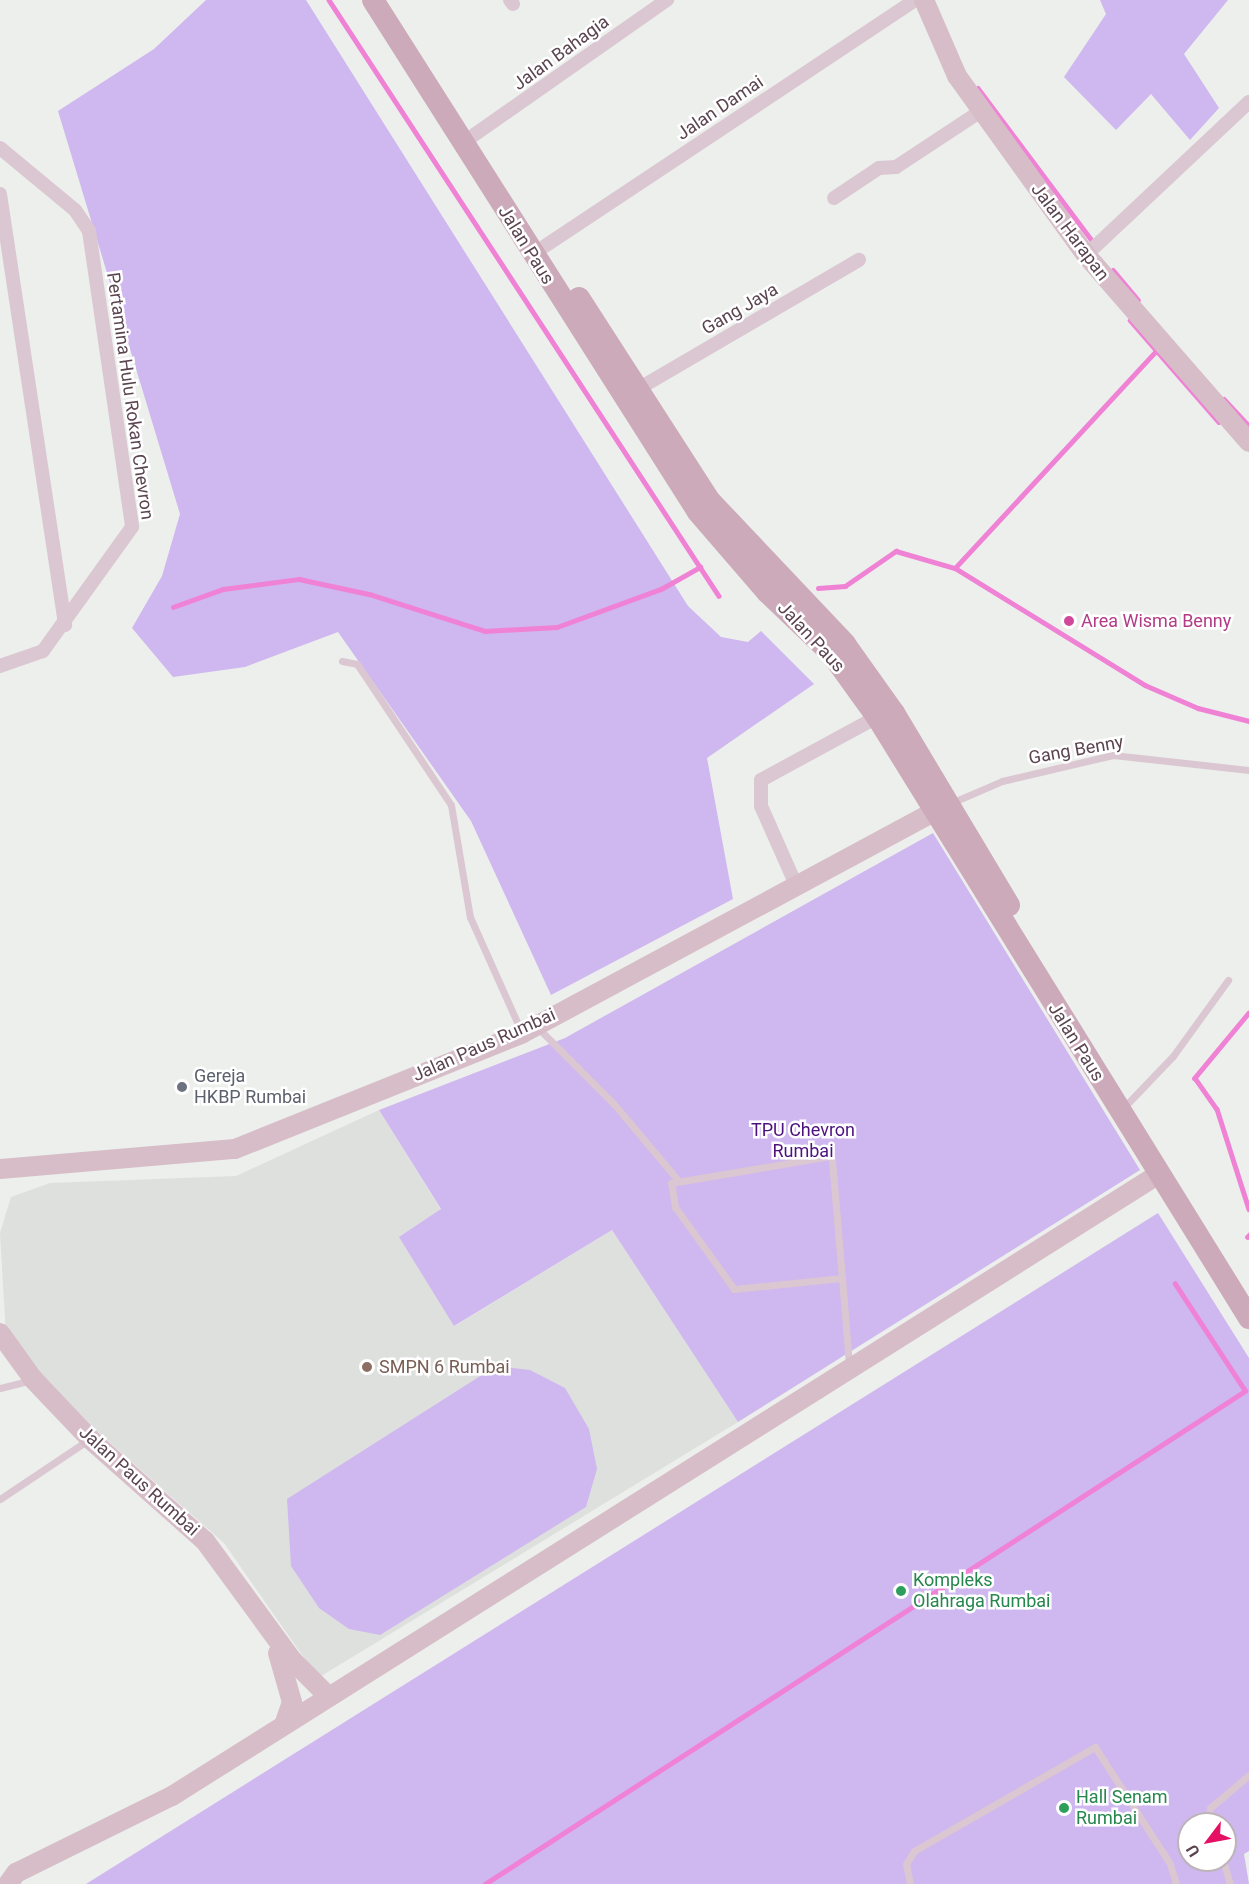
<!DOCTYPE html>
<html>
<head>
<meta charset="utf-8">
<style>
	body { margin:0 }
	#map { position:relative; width:1249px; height:1884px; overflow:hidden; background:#ecefec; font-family:Roboto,sans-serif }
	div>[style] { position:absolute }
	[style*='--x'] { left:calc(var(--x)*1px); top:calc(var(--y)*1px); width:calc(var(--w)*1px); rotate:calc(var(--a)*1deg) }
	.education>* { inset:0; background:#dee0dd }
	.green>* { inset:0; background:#cfb7f0 }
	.stream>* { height:4.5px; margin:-2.25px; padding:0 2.25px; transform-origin:2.25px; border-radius:2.25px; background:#ef82d4 }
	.lane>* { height:7px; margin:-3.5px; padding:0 3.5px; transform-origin:3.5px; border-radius:3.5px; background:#dbc7d1 }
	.street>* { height:14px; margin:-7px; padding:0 7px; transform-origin:7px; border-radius:7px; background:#dbc7d1 }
	.secondary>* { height:20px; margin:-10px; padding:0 10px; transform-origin:10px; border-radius:10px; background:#d7bdc8 }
	.primary>* { height:22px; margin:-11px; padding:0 11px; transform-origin:11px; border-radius:11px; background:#cdaaba }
	.dots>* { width:16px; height:16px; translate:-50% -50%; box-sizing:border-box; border:3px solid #fff; border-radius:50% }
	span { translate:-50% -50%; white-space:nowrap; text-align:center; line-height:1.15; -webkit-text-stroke:5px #fff; paint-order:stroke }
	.street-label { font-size:18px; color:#5a444f }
	.hotel-label { font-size:18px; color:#b23c85 }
	.left { translate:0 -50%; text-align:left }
	.worship-label { font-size:18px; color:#5b616d }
	.park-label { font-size:18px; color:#4d127e }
	.education-label { font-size:18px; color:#785e54 }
	.leisure-label { font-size:18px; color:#27864d }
	.north { position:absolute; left:1177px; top:1812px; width:60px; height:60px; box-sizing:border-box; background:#fff; border:2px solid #bdb4b9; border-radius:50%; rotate:238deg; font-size:16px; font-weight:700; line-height:24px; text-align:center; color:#5a444f }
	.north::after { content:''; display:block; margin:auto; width:21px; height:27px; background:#e51064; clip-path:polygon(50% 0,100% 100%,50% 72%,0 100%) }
</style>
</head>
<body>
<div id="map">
	<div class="education">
		<i style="clip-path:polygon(379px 1110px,441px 1210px,455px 1326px,612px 1230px,738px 1422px,318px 1678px,224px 1543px,58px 1397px,6px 1336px,0 1233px,11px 1197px,50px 1183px,236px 1176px)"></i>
	</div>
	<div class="green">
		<i style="clip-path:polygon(206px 0,306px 0,688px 606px,721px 637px,748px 642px,761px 631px,814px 684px,707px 758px,733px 899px,551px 995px,471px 821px,338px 632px,245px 667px,173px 677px,132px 628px,162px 576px,180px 514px,58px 111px,154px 49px)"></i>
		<i style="clip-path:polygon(1100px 0,1228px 0,1184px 54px,1219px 108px,1190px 140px,1151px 94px,1116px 130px,1064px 77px,1106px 14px)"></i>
		<i style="clip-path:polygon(933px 833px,1140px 1170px,738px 1422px,612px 1230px,454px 1326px,399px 1237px,441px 1209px,379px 1110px,565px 1038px)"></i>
		<i style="clip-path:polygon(evenodd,1158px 1213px,1249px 1358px,1249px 1851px,1244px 1854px,1249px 1884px,86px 1884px,1158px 1213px,1189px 1824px,1225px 1824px,1225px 1860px,1189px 1860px,1189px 1824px)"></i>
		<i style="clip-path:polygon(496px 1366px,530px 1370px,565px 1388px,589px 1429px,597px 1469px,586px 1507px,380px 1635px,349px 1629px,319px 1608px,291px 1566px,287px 1499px)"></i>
	</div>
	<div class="stream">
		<i style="--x:329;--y:0;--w:712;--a:56.8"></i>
		<i style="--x:978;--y:88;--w:189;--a:53.2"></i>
		<i style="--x:1113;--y:270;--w:39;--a:50"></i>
		<i style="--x:1130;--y:320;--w:135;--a:48.9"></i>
		<i style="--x:1224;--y:399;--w:37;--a:47"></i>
		<i style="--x:955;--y:568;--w:294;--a:-47.2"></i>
		<i style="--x:818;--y:588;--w:27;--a:-4"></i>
		<i style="--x:845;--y:586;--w:62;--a:-34.5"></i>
		<i style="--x:896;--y:551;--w:61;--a:16.1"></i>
		<i style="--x:955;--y:568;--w:223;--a:31.6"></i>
		<i style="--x:1145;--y:685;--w:58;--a:23.5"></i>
		<i style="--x:1198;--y:708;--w:53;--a:14.3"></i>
		<i style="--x:173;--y:607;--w:53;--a:-19.8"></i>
		<i style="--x:223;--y:589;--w:77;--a:-7.5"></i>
		<i style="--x:299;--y:579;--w:72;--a:12.1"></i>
		<i style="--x:369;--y:594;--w:122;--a:17.7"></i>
		<i style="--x:485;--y:631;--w:72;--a:-3.2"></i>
		<i style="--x:557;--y:627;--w:111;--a:-20.1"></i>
		<i style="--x:661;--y:589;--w:45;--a:-29.4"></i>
		<i style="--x:1249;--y:1013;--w:85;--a:129.7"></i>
		<i style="--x:1195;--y:1078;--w:38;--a:55"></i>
		<i style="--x:1217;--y:1109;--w:105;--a:72.3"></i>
		<i style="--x:1247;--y:1237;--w:3;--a:-45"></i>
		<i style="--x:485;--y:1884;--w:906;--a:-32.97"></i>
		<i style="--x:1245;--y:1391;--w:128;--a:-123.2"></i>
	</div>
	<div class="lane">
		<i style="--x:342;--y:661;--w:15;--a:11"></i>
		<i style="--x:357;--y:664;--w:169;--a:56.3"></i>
		<i style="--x:451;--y:805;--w:114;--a:80.4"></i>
		<i style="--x:470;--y:917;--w:125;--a:65.9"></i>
		<i style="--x:951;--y:803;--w:56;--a:-23.3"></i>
		<i style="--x:1002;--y:781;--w:114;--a:-13.2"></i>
		<i style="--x:1113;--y:755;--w:137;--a:6.3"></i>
		<i style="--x:538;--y:1028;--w:107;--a:45"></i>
		<i style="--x:614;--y:1104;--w:97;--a:50"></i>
		<i style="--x:1129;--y:1102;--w:64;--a:-46.3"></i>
		<i style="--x:1173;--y:1056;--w:94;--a:-54.1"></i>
		<i style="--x:842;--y:1278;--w:109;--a:174.2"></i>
		<i style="--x:734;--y:1289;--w:101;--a:-125.7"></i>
		<i style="--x:675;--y:1207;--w:24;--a:-99"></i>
		<i style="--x:671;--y:1183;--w:161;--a:-9.6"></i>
		<i style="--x:830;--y:1156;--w:4;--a:63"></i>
		<i style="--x:832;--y:1160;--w:118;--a:85.2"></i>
		<i style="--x:842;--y:1278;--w:87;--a:85.4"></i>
		<i style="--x:0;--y:1388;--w:32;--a:-14"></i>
		<i style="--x:0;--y:1499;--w:106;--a:-33.8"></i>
		<i style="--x:1207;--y:1824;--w:16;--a:-79"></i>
		<i style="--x:1210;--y:1808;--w:51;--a:-40.2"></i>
		<i style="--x:1223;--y:1860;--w:25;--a:74"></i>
		<i style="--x:910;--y:1884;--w:20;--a:-101"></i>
		<i style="--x:906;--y:1864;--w:15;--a:-58"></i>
		<i style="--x:914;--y:1851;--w:209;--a:-29.9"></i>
		<i style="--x:1095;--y:1747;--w:139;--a:57.3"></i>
		<i style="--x:1170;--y:1864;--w:21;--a:73"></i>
	</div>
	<div class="street">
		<i style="--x:510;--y:0;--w:5;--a:53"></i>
		<i style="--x:474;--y:135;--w:236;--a:-35"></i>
		<i style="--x:0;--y:148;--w:97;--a:39.6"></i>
		<i style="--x:75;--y:210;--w:25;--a:56"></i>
		<i style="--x:89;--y:231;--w:299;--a:81.7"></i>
		<i style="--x:132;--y:527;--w:153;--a:125.7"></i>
		<i style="--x:43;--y:651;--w:46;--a:160.8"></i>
		<i style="--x:0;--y:194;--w:436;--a:81.4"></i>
		<i style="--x:834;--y:198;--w:54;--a:-33.7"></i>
		<i style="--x:879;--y:168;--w:17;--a:-3"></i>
		<i style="--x:896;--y:167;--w:102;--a:-33.4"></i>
		<i style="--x:545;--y:246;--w:444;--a:-33.6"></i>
		<i style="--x:1086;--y:255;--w:224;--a:-43.2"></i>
		<i style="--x:638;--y:389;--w:256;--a:-30.3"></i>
		<i style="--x:796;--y:885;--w:86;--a:-113.9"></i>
		<i style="--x:761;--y:806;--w:26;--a:-90"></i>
		<i style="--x:761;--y:780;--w:132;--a:-28.5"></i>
	</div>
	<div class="secondary">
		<i style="--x:924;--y:0;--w:83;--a:66.5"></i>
		<i style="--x:957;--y:76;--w:221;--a:54.2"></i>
		<i style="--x:1086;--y:255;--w:248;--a:48.9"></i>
		<i style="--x:0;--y:1169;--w:236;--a:-4.9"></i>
		<i style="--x:235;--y:1149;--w:310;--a:-21.9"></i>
		<i style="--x:523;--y:1033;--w:467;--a:-28.3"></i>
		<i style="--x:0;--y:1333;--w:57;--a:54.3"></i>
		<i style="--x:33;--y:1379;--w:83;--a:46.5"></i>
		<i style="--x:90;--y:1439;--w:154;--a:41.6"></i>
		<i style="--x:205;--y:1541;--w:147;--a:53.8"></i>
		<i style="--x:292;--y:1660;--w:49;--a:45"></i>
		<i style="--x:278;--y:1653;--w:51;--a:74.1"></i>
		<i style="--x:292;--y:1702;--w:21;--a:109"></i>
		<i style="--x:8;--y:1884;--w:14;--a:-54"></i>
		<i style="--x:16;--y:1873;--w:174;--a:-26.3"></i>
		<i style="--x:172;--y:1796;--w:1167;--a:-32.22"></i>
	</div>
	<div class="primary">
		<i style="--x:373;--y:0;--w:606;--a:57.59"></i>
		<i style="--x:698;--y:512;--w:106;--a:49.2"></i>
		<i style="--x:767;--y:592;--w:88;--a:43.6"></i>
		<i style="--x:831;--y:653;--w:79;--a:54.3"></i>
		<i style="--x:877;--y:717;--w:707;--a:58.24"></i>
		<i style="--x:579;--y:298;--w:242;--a:57.2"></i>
		<i style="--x:710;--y:501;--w:197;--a:46.6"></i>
		<i style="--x:845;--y:644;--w:85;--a:54.6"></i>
		<i style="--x:894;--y:713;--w:224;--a:59.1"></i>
	</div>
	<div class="dots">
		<i style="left:1069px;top:621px;background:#d1479c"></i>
		<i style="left:182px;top:1087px;background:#6b7280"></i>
		<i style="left:367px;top:1367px;background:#8d6e63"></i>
		<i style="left:901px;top:1591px;background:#2e9e5b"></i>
		<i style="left:1064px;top:1808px;background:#2e9e5b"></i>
	</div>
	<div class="street-label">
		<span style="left:561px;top:53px;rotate:-36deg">Jalan Bahagia</span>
		<span style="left:720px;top:108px;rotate:-34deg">Jalan Damai</span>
		<span style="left:1070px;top:232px;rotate:53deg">Jalan Harapan</span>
		<span style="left:526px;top:245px;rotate:58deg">Jalan Paus</span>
		<span style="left:740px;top:309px;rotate:-30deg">Gang Jaya</span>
		<span style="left:130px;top:396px;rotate:82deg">Pertamina Hulu Rokan Chevron</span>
		<span style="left:811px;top:637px;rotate:47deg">Jalan Paus</span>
		<span style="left:1076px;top:750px;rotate:-10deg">Gang Benny</span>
		<span style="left:1076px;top:1042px;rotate:58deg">Jalan Paus</span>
		<span style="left:484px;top:1045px;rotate:-24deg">Jalan Paus Rumbai</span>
		<span style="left:139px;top:1481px;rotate:42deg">Jalan Paus Rumbai</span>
	</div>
	<div class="hotel-label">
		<span class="left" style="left:1081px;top:621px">Area Wisma Benny</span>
	</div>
	<div class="worship-label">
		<span class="left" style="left:194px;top:1087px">Gereja<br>HKBP Rumbai</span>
	</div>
	<div class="park-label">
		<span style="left:803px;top:1141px">TPU Chevron<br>Rumbai</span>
	</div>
	<div class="education-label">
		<span class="left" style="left:379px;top:1367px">SMPN 6 Rumbai</span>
	</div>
	<div class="leisure-label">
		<span class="left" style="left:913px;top:1591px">Kompleks<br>Olahraga Rumbai</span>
		<span class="left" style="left:1076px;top:1808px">Hall Senam<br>Rumbai</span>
	</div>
	<div class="north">U</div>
</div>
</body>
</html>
